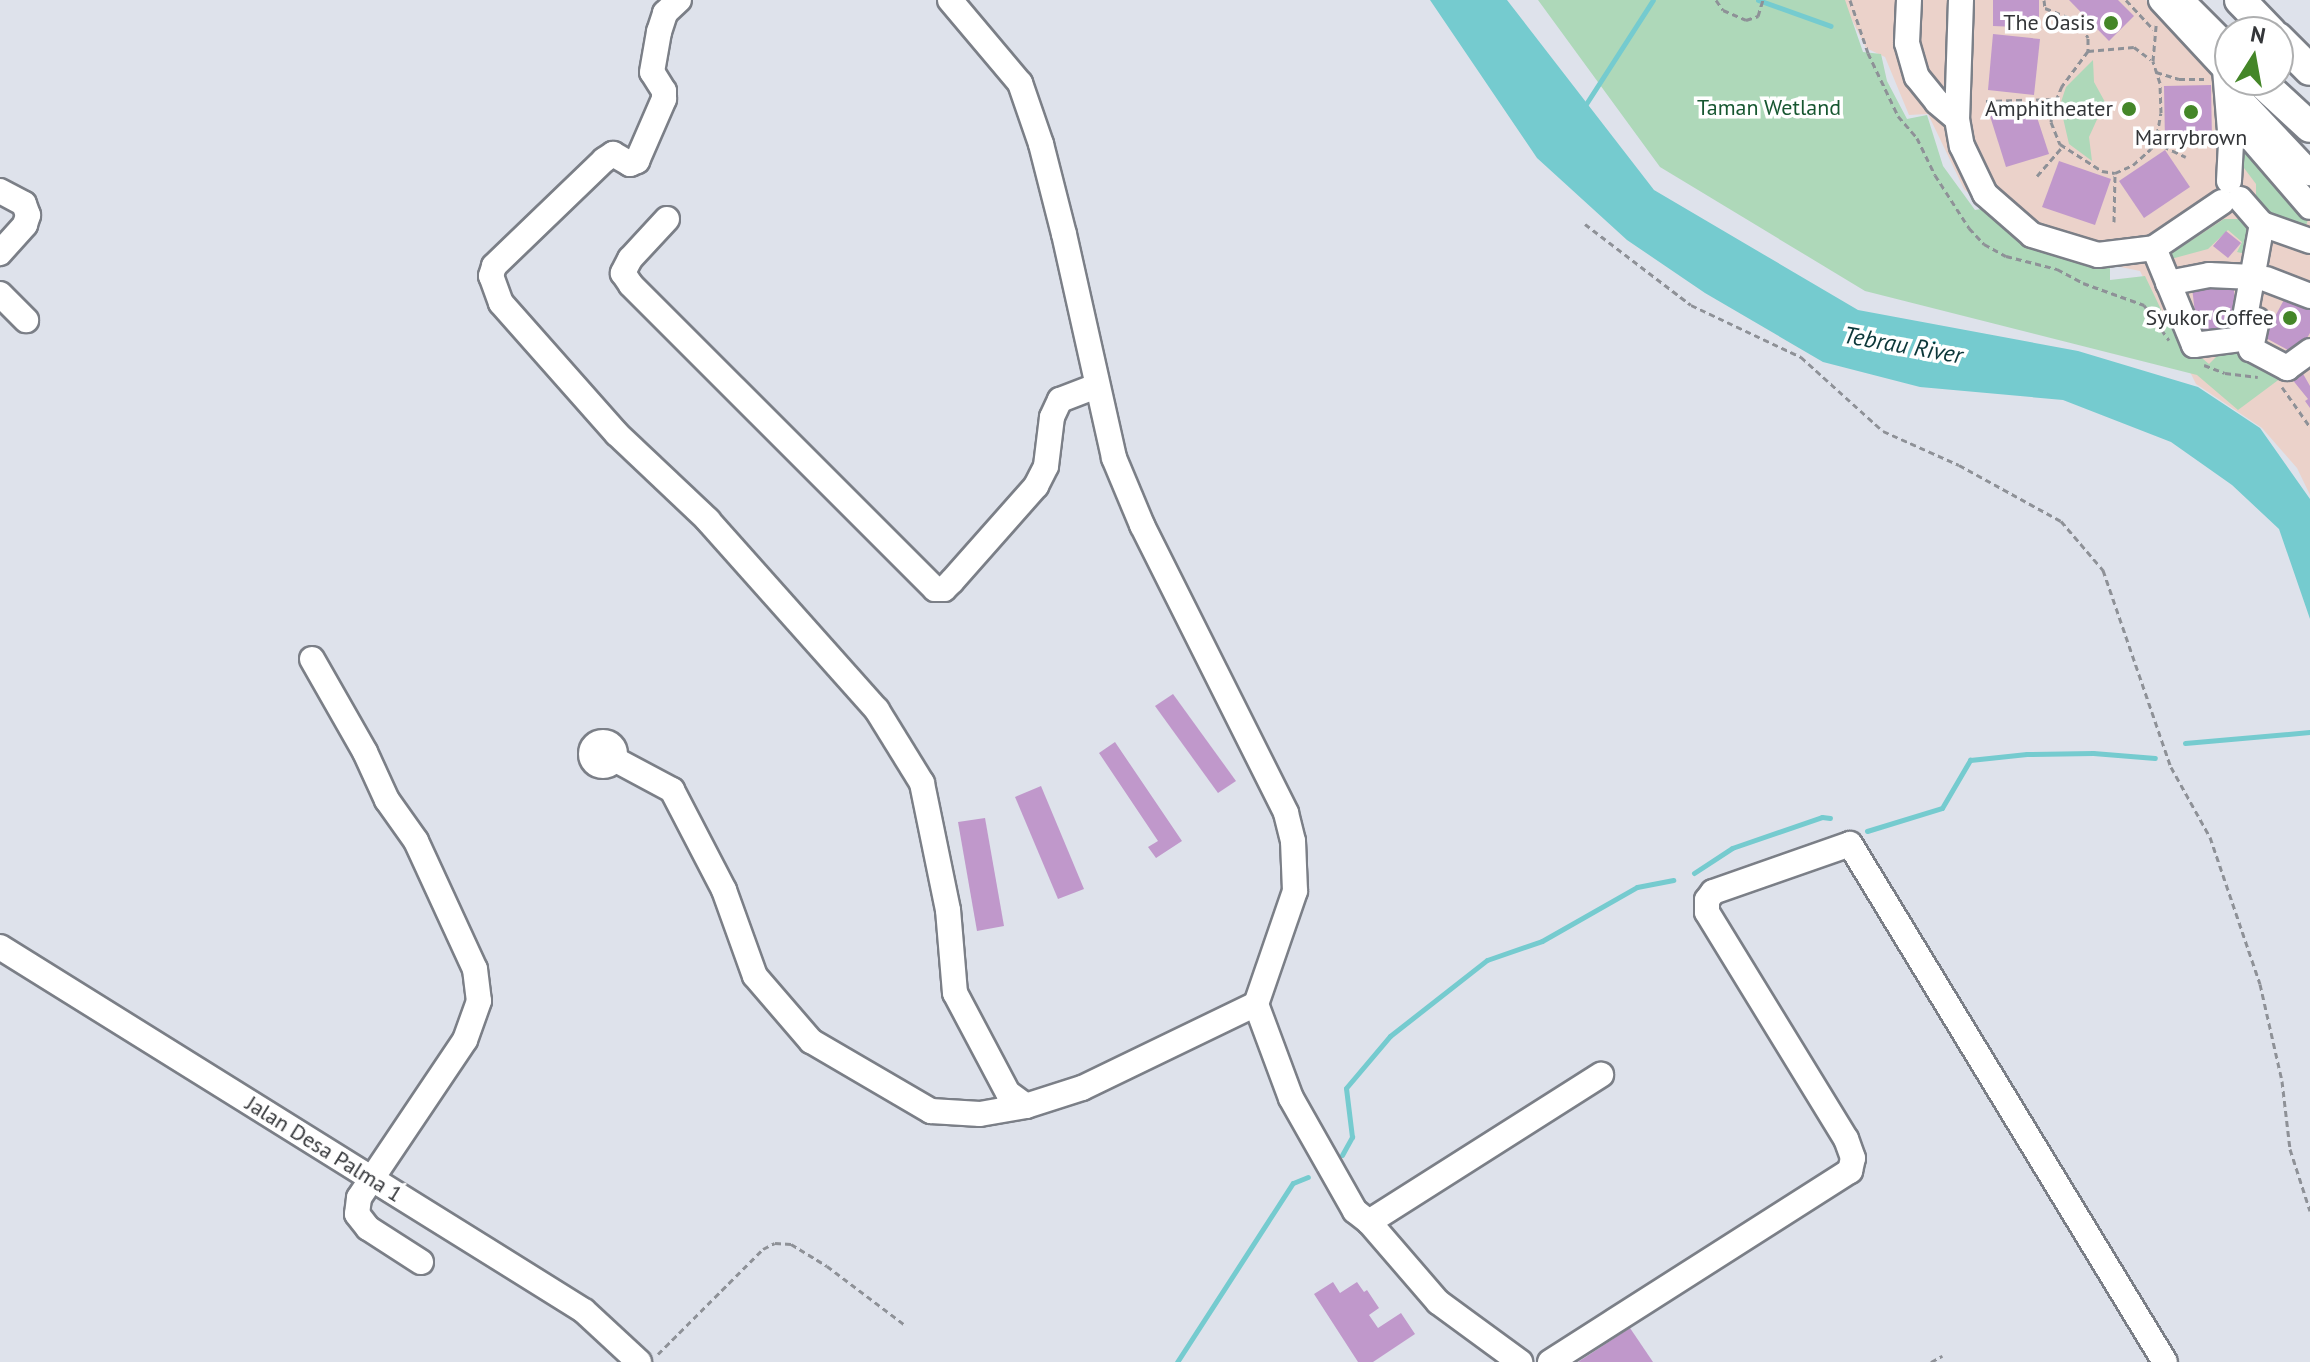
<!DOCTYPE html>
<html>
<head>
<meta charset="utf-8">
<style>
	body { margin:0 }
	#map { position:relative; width:2310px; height:1362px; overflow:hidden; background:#dee2eb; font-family:"PT Sans",sans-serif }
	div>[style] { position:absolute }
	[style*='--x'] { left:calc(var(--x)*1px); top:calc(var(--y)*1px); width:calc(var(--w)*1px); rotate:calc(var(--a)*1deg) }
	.commercial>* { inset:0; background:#ebd2ca }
	.green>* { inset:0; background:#aed8b9 }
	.water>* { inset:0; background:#75cbcf }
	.stream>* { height:5px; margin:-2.5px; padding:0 2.5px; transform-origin:2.5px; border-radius:2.5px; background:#75cbcf }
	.building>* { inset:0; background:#c098cb }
	.path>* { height:3px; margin-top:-1.5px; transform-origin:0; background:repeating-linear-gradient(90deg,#8e9197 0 6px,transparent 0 10px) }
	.roads { filter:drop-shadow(2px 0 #7b7f87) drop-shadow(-2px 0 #7b7f87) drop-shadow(0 2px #7b7f87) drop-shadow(0 -2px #7b7f87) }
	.minor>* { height:24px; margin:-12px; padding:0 12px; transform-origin:12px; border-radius:12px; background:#fff }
	.minor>.ring { margin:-12px; padding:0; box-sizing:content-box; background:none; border:24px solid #fff; border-radius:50% }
	.major>* { height:30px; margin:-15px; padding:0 15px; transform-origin:15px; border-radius:15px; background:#fff }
	.dots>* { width:22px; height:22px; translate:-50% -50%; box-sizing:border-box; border:4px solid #fff; border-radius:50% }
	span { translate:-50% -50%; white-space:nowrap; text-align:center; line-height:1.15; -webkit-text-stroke:7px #fff; paint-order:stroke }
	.poi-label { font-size:22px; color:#343639 }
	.right { translate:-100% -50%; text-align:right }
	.park-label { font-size:22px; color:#175731 }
	.street-label { font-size:22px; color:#343639 }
	.water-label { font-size:24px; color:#0c3739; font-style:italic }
	.north { position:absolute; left:2214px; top:16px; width:80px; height:80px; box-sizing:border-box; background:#fff; border:2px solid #aeafb0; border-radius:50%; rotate:11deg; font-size:22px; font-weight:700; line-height:32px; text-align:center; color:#343639 }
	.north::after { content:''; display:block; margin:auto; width:28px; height:36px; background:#448628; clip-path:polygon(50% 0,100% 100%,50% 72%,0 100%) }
</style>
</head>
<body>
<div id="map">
	<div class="commercial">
		<i style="clip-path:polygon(1842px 0,2146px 0,2220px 79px,2310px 186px,2310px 495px,2297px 468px,2262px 428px,2196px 384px,2140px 271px,2077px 258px,1990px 213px,1964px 189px,1928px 114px,1909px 115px,1885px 57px,1866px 48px)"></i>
	</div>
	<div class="green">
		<i style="clip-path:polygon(1538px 0,1845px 0,1863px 52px,1881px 54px,1887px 81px,1907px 119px,1927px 115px,1943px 166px,1975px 210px,1981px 209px,2024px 246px,2090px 266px,2110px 268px,2110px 280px,2145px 276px,2167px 322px,2176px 325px,2184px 343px,2209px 364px,2221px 352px,2244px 347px,2281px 378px,2238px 410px,2197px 375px,1865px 291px,1660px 167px)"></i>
		<i style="clip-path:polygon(2093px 60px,2094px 82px,2105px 102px,2089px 137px,2092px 161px,2069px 144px,2060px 105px,2066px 87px)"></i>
		<i style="clip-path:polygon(2242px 136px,2274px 185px,2308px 220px,2305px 228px,2271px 218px,2256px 205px,2256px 184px,2241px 164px)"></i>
		<i style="clip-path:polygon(2224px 219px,2242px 219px,2252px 232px,2246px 254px,2237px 252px,2242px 242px,2228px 230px,2208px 249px,2171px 259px,2169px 255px)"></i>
	</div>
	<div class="water">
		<i style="clip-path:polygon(1430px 0,1507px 0,1654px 190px,1858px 310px,2078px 351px,2198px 387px,2260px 428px,2310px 499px,2310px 619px,2279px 529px,2232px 485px,2171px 442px,2063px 400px,1920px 387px,1823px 362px,1705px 293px,1627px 240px,1537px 158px)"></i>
	</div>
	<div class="stream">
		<i style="--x:1758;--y:0;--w:77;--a:19.6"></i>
		<i style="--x:1584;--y:107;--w:127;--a:-57.2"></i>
		<i style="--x:2185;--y:743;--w:125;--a:-5"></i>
		<i style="--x:1867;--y:831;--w:78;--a:-17"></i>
		<i style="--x:1942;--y:808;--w:56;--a:-59.7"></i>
		<i style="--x:1970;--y:760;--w:57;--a:-6"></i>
		<i style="--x:2027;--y:754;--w:66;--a:-0.9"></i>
		<i style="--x:2093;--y:753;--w:62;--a:4.6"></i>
		<i style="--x:1694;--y:873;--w:45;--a:-33.3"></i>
		<i style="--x:1732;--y:848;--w:95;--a:-19"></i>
		<i style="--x:1822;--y:817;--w:8;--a:7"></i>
		<i style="--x:1342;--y:1155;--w:21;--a:-61"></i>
		<i style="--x:1352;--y:1137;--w:49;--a:-97"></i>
		<i style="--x:1346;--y:1088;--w:68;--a:-49.8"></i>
		<i style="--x:1390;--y:1036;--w:123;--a:-38.1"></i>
		<i style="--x:1487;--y:960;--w:58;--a:-19.1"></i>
		<i style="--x:1542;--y:941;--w:109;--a:-29.6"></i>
		<i style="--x:1637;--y:887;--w:37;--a:-11"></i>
		<i style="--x:1177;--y:1362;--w:213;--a:-57.1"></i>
		<i style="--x:1293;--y:1183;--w:16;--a:-22"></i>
	</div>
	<div class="building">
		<i style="clip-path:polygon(1993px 0,2039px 0,2039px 28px,1993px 26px)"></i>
		<i style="clip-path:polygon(2069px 0,2118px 0,2134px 16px,2109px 41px)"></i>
		<i style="clip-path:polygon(1993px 34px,2040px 39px,2034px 95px,1988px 90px)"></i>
		<i style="clip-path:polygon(2211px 85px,2212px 141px,2165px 142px,2164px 86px)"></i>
		<i style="clip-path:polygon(2032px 102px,2049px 154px,2006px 167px,1990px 116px)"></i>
		<i style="clip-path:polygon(2165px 150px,2190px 187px,2144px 218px,2119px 181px)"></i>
		<i style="clip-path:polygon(2059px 161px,2111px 179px,2095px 225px,2042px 207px)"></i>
		<i style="clip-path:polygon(2226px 231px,2241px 243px,2228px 258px,2213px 246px)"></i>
		<i style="clip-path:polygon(2233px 283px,2239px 332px,2198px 337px,2192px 288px)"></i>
		<i style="clip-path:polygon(2286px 296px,2310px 309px,2310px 333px,2297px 355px,2264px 337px)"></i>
		<i style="clip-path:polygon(2298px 365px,2310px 386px,2310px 408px,2305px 401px,2308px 399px,2287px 373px)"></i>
		<i style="clip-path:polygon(1173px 694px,1236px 781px,1218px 793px,1155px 706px)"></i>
		<i style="clip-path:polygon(1115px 742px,1182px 841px,1156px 858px,1148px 847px,1158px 841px,1099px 753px)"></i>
		<i style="clip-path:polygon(1041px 786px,1084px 889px,1058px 899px,1015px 797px)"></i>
		<i style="clip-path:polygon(985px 818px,1004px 926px,977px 931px,958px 822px)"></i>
		<i style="clip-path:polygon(1333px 1282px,1340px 1293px,1357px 1282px,1364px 1292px,1367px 1290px,1379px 1308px,1369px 1315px,1378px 1328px,1401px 1313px,1415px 1334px,1373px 1362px,1358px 1362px,1314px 1294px)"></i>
		<i style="clip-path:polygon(1630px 1328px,1653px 1362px,1578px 1362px)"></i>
	</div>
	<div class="path">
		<i style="--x:1716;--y:0;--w:12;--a:55"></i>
		<i style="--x:1723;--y:10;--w:25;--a:23"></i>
		<i style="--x:1746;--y:20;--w:13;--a:-18"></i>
		<i style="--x:1758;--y:16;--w:17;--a:-73"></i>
		<i style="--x:1850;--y:0;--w:56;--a:71.2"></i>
		<i style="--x:1868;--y:53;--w:70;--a:64.5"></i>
		<i style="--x:1898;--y:116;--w:29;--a:49"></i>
		<i style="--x:1917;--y:138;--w:41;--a:64.1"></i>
		<i style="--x:1935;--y:175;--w:63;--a:57.3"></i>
		<i style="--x:1969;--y:228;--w:22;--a:47"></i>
		<i style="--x:1984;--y:244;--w:25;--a:29"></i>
		<i style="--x:2006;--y:256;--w:53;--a:14.3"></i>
		<i style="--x:2057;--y:269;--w:30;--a:28"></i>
		<i style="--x:2083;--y:283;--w:65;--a:19.8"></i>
		<i style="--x:2144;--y:305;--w:43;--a:54.5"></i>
		<i style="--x:2044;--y:0;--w:8;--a:83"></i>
		<i style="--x:2045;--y:8;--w:29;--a:22"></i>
		<i style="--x:2072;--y:19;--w:12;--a:35"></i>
		<i style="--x:2082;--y:26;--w:13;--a:63"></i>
		<i style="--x:2088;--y:38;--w:13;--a:90"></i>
		<i style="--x:2088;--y:51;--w:44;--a:126.6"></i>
		<i style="--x:2062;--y:86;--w:25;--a:113"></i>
		<i style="--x:2052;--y:109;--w:13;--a:94"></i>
		<i style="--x:2051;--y:122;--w:24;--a:68"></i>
		<i style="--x:2060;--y:144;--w:50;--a:32.7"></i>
		<i style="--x:2102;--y:171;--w:13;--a:9"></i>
		<i style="--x:2115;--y:173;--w:20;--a:-24"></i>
		<i style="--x:2133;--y:165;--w:24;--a:-42"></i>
		<i style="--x:2151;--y:149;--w:15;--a:-67"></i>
		<i style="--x:2157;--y:135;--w:22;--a:-80"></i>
		<i style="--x:2161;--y:113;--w:30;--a:-92"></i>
		<i style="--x:2160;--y:83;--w:23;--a:-108"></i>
		<i style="--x:2153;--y:61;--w:36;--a:-85"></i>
		<i style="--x:2126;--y:0;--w:40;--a:47"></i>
		<i style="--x:2088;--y:51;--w:46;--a:-5"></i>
		<i style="--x:2134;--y:47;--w:21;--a:37"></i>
		<i style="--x:2156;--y:72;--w:24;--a:17"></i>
		<i style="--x:2179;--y:79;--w:25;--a:0"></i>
		<i style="--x:1986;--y:101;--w:68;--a:-1.7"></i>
		<i style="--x:2154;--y:142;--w:35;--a:25"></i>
		<i style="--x:2037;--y:176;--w:40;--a:-49"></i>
		<i style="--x:2114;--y:222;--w:49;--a:-88.8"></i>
		<i style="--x:1585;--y:224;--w:133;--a:37.4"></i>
		<i style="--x:1691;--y:305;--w:122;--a:25.3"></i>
		<i style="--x:1801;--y:357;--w:110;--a:42.1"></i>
		<i style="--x:1883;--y:431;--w:83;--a:24.1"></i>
		<i style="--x:1959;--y:465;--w:116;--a:28.8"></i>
		<i style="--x:2061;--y:521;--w:65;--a:49.4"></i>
		<i style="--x:2103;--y:570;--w:208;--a:71"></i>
		<i style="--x:2171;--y:767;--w:80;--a:60.9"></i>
		<i style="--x:2210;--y:837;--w:155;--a:71.2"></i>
		<i style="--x:2260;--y:984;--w:99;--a:77.2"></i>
		<i style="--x:2282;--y:1081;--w:68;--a:83.3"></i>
		<i style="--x:2290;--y:1149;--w:65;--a:72.1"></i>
		<i style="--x:2204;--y:365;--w:22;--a:21"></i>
		<i style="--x:2225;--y:373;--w:33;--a:7"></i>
		<i style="--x:2282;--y:387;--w:49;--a:55"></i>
		<i style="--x:658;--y:1354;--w:148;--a:-45"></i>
		<i style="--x:763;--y:1249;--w:13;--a:-27"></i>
		<i style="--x:775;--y:1243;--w:16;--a:4"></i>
		<i style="--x:791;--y:1244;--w:42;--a:31.4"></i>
		<i style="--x:827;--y:1266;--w:98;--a:37.1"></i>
		<i style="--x:1931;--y:1362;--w:13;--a:-29"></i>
	</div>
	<div class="roads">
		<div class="minor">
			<i style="--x:950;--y:0;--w:109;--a:49.9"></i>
			<i style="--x:1020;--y:83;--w:65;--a:71"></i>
			<i style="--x:1041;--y:144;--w:93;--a:75.7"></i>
			<i style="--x:1064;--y:234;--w:230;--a:77.4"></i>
			<i style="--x:1114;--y:458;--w:73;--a:67.3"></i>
			<i style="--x:1142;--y:525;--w:322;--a:63.4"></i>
			<i style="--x:1286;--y:813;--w:29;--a:76"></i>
			<i style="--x:1293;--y:841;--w:50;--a:87.7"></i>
			<i style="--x:1295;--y:891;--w:120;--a:109"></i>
			<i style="--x:1256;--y:1004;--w:193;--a:154.2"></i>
			<i style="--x:1082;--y:1088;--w:59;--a:162.2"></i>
			<i style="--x:1909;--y:0;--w:43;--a:92.7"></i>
			<i style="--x:1907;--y:43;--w:35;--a:74"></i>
			<i style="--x:1917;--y:77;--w:32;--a:51"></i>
			<i style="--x:1937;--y:102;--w:26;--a:40"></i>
			<i style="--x:1961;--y:0;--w:119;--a:91.9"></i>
			<i style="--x:1957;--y:119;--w:27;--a:80"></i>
			<i style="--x:1962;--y:146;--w:53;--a:64.4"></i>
			<i style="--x:1985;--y:194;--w:62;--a:41.1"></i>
			<i style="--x:2032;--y:235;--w:69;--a:16.9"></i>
			<i style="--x:2098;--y:255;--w:56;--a:-7.1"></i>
			<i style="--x:2154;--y:248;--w:82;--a:-34.1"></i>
			<i style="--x:2161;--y:0;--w:94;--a:47.2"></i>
			<i style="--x:2225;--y:69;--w:74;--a:85.4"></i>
			<i style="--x:2231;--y:143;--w:38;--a:93"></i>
			<i style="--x:2228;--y:86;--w:120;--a:46.7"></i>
			<i style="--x:2229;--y:113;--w:124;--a:49.2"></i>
			<i style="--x:0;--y:191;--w:27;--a:28"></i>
			<i style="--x:24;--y:204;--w:12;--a:70"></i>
			<i style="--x:28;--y:215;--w:10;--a:107"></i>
			<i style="--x:25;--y:225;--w:38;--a:132"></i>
			<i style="--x:2240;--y:199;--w:33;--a:49"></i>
			<i style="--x:2262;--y:224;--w:51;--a:19.5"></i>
			<i style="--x:667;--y:219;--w:54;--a:132.8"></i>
			<i style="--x:630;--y:259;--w:16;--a:117"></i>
			<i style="--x:623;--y:273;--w:14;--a:56"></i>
			<i style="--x:631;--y:285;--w:430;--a:45"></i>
			<i style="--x:935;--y:589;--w:9;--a:0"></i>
			<i style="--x:944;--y:589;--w:11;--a:-45"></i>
			<i style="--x:952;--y:581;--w:127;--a:-48.5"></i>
			<i style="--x:1036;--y:486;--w:22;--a:-63"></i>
			<i style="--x:1046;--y:466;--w:49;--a:-83"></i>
			<i style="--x:1052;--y:417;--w:19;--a:-65"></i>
			<i style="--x:1060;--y:400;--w:39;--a:-21"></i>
			<i style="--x:2154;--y:248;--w:105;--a:67.6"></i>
			<i style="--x:2194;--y:345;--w:47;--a:-7.3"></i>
			<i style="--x:2241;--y:339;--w:117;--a:-79.7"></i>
			<i style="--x:2266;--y:279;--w:47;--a:21.1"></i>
			<i style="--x:2168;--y:283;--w:42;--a:-11"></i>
			<i style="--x:2209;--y:275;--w:44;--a:2.6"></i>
			<i style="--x:0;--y:294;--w:37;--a:45"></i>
			<i style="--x:2257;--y:320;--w:30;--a:102"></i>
			<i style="--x:2251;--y:349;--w:41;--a:27.8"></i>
			<i style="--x:2287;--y:368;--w:29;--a:-36"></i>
			<i style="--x:312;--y:659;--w:107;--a:60.3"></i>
			<i style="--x:365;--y:752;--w:53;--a:65.4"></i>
			<i style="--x:387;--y:800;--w:50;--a:54.7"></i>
			<i style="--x:416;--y:841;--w:141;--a:65.3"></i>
			<i style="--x:475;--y:969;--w:32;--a:83"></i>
			<i style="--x:479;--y:1001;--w:41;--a:109.7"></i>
			<i style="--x:465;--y:1040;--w:190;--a:123.9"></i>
			<i style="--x:359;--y:1198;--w:16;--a:97"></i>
			<i style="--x:357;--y:1214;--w:18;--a:52"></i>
			<i style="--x:368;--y:1228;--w:63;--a:32.7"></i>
			<i class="ring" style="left:591px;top:742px;width:0;height:0"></i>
			<i style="--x:614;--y:759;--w:66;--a:28.1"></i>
			<i style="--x:672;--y:790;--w:113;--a:62.5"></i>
			<i style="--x:724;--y:890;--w:91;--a:70.2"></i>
			<i style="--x:755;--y:976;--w:86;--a:49.3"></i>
			<i style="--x:811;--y:1041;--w:139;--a:30.3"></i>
			<i style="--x:931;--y:1111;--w:49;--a:3.5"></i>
			<i style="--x:980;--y:1114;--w:47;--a:-9.9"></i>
			<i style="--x:1026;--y:1106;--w:22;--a:-144"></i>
			<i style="--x:1008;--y:1093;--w:113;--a:-117.9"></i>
			<i style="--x:955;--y:993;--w:83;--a:-94.8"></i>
			<i style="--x:948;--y:910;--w:130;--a:-101.6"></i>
			<i style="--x:922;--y:783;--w:86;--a:-121.7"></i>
			<i style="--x:877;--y:710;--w:254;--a:-131.7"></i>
			<i style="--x:708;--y:520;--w:125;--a:-136.6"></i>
			<i style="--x:617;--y:434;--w:175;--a:-131.5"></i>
			<i style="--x:501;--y:303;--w:29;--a:-110"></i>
			<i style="--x:491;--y:276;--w:10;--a:-73"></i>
			<i style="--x:494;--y:266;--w:153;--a:-43.9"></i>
			<i style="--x:604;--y:160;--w:11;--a:-34"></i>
			<i style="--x:613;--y:154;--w:20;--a:30"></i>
			<i style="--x:630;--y:164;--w:8;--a:-23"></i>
			<i style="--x:637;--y:161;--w:68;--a:-66.5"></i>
			<i style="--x:664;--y:99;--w:8;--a:-90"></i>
			<i style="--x:664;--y:91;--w:22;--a:-122"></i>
			<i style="--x:652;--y:72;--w:41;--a:-80.1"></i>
			<i style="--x:659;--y:32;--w:20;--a:-72"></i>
			<i style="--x:665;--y:13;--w:19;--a:-43"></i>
			<i style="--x:0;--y:947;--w:688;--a:31.93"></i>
			<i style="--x:584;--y:1311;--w:75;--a:42.8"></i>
			<i style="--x:1256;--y:1004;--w:100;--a:69.6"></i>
			<i style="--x:1291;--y:1098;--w:130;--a:60.5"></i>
			<i style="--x:1355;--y:1211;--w:18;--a:38"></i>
			<i style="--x:1369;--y:1222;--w:106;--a:49.2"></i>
			<i style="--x:1438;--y:1302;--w:102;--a:36.2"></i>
			<i style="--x:1369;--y:1222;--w:275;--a:-32.4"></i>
			<i style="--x:1550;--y:1362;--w:356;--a:-32.5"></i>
			<i style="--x:1850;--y:1171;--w:13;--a:-77"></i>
			<i style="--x:1853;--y:1158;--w:20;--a:-110"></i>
			<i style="--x:1846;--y:1139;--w:266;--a:-121.5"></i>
			<i style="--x:1707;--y:912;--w:12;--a:-90"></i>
			<i style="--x:1707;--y:900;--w:10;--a:-53"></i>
			<i style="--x:1713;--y:892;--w:145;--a:-19.3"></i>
			<i style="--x:1850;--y:844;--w:606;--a:58.7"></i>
		</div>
		<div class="major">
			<i style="--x:2177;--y:0;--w:75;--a:45"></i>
			<i style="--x:2240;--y:0;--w:45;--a:45.9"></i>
			<i style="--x:2278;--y:38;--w:45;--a:45"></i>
			<i style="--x:2259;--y:80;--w:69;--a:42.7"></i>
		</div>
	</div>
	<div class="dots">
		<i style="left:2111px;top:23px;background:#448628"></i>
		<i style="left:2129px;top:109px;background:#448628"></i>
		<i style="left:2191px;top:112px;background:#448628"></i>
		<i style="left:2290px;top:318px;background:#448628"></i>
	</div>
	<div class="poi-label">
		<span class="right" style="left:2095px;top:23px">The Oasis</span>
		<span class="right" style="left:2113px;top:109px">Amphitheater</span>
		<span style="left:2191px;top:138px">Marrybrown</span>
		<span class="right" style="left:2274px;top:318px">Syukor Coffee</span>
	</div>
	<div class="park-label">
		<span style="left:1769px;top:108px">Taman Wetland</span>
	</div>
	<div class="street-label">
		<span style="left:324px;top:1149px;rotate:32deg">Jalan Desa Palma 1</span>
	</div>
	<div class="water-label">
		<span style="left:1903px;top:345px;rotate:10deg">Tebrau River</span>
	</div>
	<div class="north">N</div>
</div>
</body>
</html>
